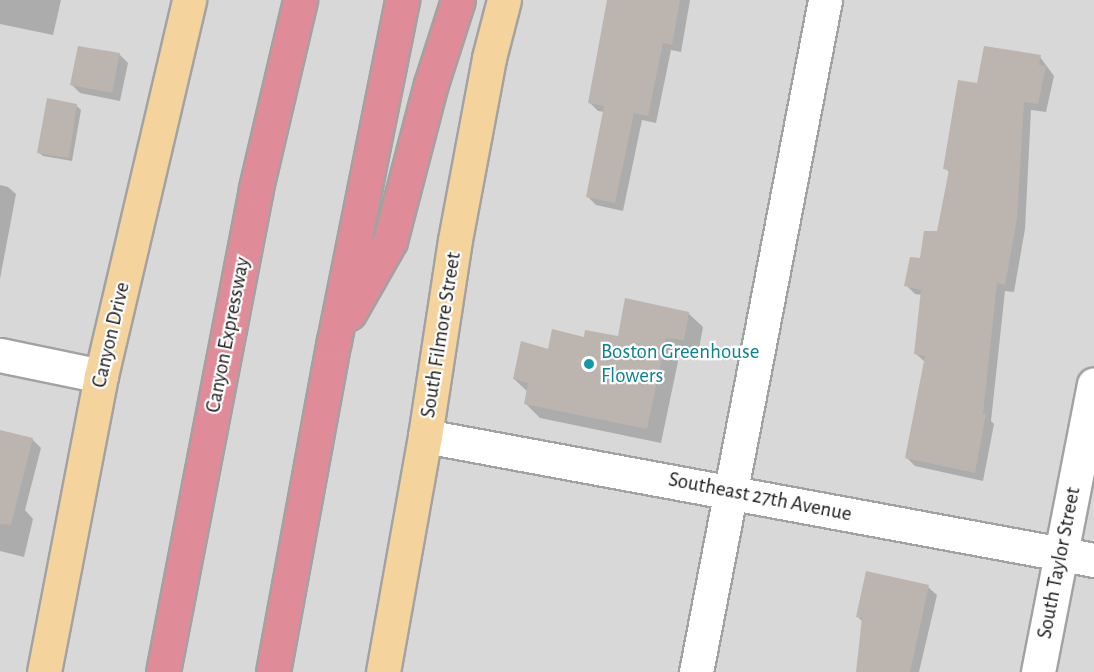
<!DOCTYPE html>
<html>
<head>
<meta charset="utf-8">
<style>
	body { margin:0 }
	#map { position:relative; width:1094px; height:672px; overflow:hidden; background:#ece8e1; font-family:"Alegreya Sans",sans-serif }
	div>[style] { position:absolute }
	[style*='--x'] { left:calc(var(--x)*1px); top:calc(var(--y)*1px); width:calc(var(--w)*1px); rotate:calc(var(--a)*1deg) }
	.residential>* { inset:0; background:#d9d8d8 }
	.shadow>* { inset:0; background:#0003 }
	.building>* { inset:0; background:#bcb4ae }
	.roads { filter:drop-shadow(2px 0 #a2a2a2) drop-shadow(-2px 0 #a2a2a2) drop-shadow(0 2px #a2a2a2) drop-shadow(0 -2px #a2a2a2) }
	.minor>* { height:33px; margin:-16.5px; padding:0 16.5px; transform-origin:16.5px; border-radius:16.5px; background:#fff }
	.major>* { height:33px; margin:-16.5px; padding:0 16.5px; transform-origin:16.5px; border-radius:16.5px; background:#f4d39d }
	.highway>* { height:33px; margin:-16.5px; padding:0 16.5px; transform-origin:16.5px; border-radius:16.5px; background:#df8c98 }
	.dots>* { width:16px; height:16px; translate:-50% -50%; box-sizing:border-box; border:3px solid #fff; border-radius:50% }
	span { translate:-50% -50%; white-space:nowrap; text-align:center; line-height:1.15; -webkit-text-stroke:4.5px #fff; paint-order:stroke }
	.street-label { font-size:21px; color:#1b1b1b }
	.culture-label { font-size:21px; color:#0d838f }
	.left { translate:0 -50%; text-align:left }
</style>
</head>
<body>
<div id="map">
	<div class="residential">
		<i style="clip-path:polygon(0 0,1094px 0,1094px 672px,0 672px)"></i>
	</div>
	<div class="shadow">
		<i style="clip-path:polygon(0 0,61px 0,53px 35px,0 24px)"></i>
		<i style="clip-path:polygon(609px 0,690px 0,681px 52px,671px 50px,656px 123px,642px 120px,623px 211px,596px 205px,588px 197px,604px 112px,598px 111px,589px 102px)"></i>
		<i style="clip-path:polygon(119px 54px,128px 63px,120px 101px,80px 93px,72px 85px)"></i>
		<i style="clip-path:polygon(1040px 57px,1054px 76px,1046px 112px,1031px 110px,1025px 229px,1014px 292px,1005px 291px,991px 421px,994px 424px,983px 481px,915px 466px,906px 457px,925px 362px,915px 353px,922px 295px,915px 294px,906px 285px,938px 233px,950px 173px,945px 168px,978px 84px)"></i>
		<i style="clip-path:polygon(77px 106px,81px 110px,72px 161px,43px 156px,38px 152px)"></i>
		<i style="clip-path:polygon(0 185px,8px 187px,16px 194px,0 279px)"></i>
		<i style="clip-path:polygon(688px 313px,703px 327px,698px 354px,680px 352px,661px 443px,540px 418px,526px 404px,528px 392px,514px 379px,549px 351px,586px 339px,619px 337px)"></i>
		<i style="clip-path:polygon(0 431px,32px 439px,41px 448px,25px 510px,33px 519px,24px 557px,0 551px)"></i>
		<i style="clip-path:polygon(928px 587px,937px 595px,919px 672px,857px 672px,863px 622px,858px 617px)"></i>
	</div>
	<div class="building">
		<i style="clip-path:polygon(607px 0,680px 0,672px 45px,663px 43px,648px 116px,634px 113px,615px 203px,586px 197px,604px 106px,588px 103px)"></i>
		<i style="clip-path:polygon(78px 46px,120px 53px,112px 93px,70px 85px)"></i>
		<i style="clip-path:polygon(984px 46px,1041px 55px,1039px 65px,1046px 66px,1038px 104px,1024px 102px,1017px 219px,1005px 285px,997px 283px,983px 414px,986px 414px,975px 473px,905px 458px,925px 356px,914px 354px,921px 290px,904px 286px,910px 257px,920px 258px,924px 231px,937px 231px,949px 170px,943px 169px,958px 80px,977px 83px)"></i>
		<i style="clip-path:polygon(47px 98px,77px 104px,69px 158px,37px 153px)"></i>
		<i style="clip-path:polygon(625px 298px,689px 312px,684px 340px,666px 338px,647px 429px,524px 404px,528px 383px,513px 379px,521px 341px,548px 349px,552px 329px,584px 337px,585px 330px,618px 336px)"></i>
		<i style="clip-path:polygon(0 430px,33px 438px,11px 525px,0 524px)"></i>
		<i style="clip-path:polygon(866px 571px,929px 585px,910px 672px,856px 672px,862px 618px,856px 617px)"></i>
	</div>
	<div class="roads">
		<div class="minor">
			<i style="--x:0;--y:355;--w:103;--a:11.7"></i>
			<i style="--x:425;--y:436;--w:680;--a:10.5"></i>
			<i style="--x:696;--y:672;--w:684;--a:-79.13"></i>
			<i style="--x:1038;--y:672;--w:293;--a:-79"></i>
		</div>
		<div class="major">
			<i style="--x:44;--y:672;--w:301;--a:-79.1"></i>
			<i style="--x:101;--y:376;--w:386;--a:-76.8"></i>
			<i style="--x:383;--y:672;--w:240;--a:-79.9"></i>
			<i style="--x:425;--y:436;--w:198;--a:-81.3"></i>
			<i style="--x:455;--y:240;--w:185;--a:-79.4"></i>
			<i style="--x:489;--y:58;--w:60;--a:-75.5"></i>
		</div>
		<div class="highway">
			<i style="--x:349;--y:313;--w:83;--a:-60.3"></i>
			<i style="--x:390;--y:241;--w:162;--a:-75.4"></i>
			<i style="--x:431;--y:84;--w:88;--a:-72.2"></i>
			<i style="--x:163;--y:672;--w:493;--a:-79.1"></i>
			<i style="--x:256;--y:188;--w:193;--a:-76.8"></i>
			<i style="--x:273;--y:672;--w:337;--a:-79.6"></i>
			<i style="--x:334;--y:341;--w:348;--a:-78.7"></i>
		</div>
	</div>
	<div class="dots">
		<i style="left:589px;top:364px;background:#0f9aa8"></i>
	</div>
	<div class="street-label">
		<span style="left:111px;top:335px;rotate:-77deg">Canyon Drive</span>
		<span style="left:228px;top:335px;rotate:-79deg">Canyon Expressway</span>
		<span style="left:441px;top:335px;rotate:-81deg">South Filmore Street</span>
		<span style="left:760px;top:497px;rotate:11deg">Southeast 27th Avenue</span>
		<span style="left:1059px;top:563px;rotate:-79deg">South Taylor Street</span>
	</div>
	<div class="culture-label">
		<span class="left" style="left:601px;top:364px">Boston Greenhouse<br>Flowers</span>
	</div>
</div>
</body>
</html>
